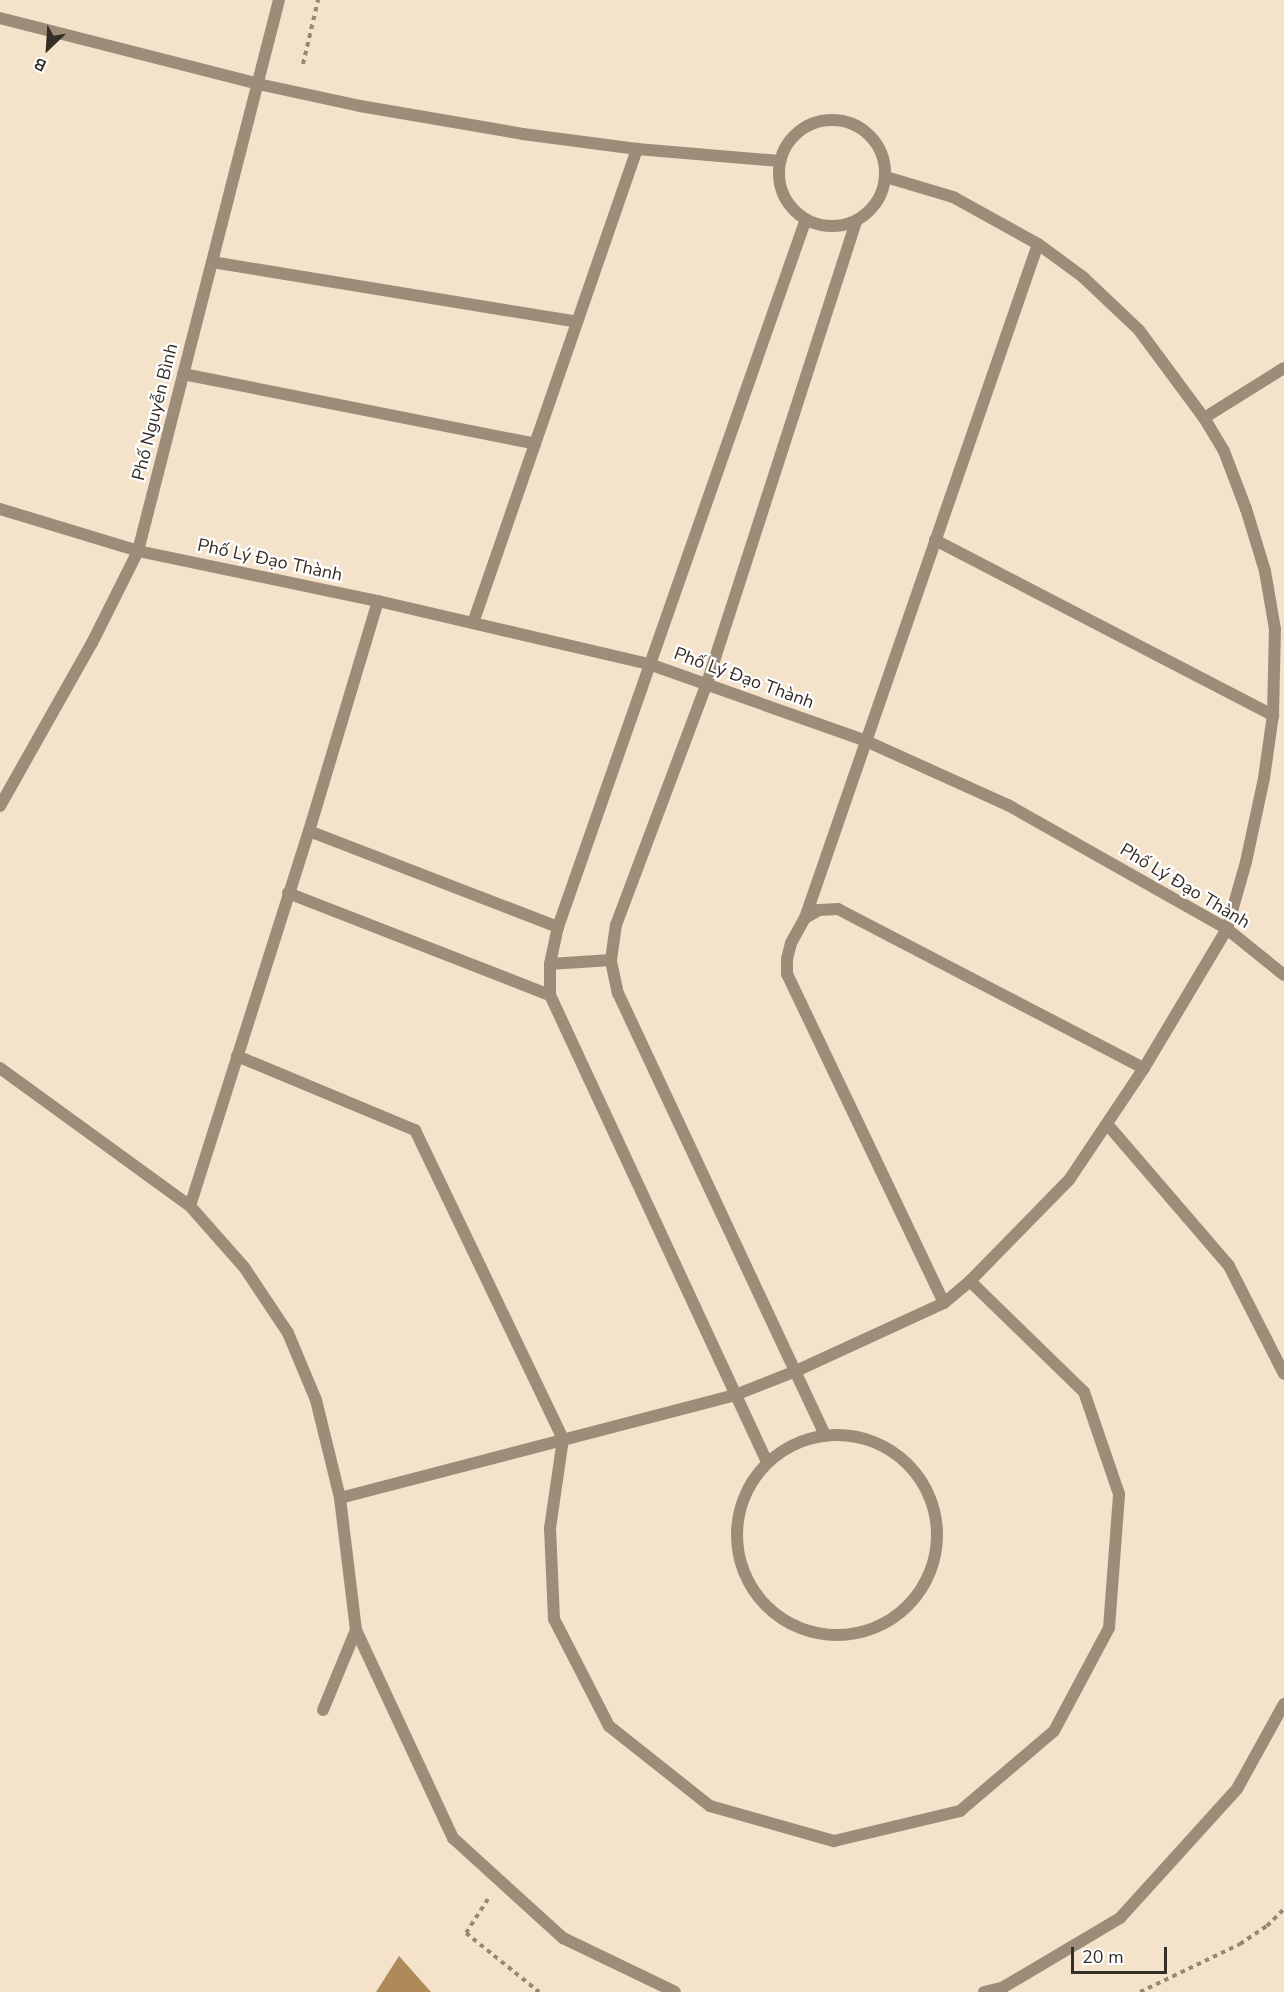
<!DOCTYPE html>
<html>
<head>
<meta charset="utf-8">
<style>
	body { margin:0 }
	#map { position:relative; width:1284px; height:1992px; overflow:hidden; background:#f5e2cb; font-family:"Nunito Sans",sans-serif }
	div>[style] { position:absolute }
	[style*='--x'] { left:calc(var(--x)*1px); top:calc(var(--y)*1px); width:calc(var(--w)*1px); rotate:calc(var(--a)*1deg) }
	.water>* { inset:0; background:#ae8a59 }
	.path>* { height:4px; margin-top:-2px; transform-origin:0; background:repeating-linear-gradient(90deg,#958878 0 4.5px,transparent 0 9px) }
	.street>* { height:12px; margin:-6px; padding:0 6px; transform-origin:6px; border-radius:6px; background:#9d8d78 }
	.street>.ring { margin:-6px; padding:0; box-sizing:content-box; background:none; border:12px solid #9d8d78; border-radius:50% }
	span { translate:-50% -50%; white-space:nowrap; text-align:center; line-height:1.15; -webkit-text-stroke:4.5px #fff; paint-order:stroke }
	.street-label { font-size:18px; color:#352e25 }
	.north { position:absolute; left:18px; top:18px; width:60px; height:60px; -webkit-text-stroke:4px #fff; paint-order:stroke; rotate:205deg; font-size:16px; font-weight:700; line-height:24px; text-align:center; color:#352e25 }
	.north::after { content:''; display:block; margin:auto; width:21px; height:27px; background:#352e25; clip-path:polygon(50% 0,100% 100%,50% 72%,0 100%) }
	.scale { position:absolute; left:1071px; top:1947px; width:96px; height:27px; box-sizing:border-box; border:3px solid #352e25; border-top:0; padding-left:8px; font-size:18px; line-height:21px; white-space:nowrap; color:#352e25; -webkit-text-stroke:4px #fff; paint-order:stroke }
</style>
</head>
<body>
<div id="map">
	<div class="water">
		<i style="clip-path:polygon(399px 1956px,431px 1992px,376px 1992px)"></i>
	</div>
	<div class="path">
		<i style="--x:303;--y:64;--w:66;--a:-76.8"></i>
		<i style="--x:488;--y:1899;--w:40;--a:122.9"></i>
		<i style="--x:466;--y:1933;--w:94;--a:38.9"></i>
		<i style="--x:1140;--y:1992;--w:111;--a:-25.6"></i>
		<i style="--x:1240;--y:1944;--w:32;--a:-34"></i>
		<i style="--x:1267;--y:1926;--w:24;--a:-45"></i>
	</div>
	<div class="street">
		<i style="--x:0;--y:18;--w:266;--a:14.3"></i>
		<i style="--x:258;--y:84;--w:104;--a:12.2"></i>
		<i style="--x:360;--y:106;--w:165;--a:9.7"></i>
		<i style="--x:523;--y:134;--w:115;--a:7.5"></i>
		<i style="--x:637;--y:149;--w:144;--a:4.8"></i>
		<i class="ring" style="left:779px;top:120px;width:94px;height:94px"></i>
		<i style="--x:212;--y:262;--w:370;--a:9.3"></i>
		<i style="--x:183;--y:374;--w:359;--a:11.2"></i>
		<i style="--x:1204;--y:418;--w:94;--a:-32"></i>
		<i style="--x:0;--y:509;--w:144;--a:16.9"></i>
		<i style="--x:138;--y:551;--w:245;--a:11.8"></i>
		<i style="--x:378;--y:601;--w:278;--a:13.1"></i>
		<i style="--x:649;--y:664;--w:230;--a:19.5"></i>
		<i style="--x:866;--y:741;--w:156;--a:24.3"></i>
		<i style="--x:1008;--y:805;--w:252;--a:29.5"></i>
		<i style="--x:1227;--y:929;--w:73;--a:38.9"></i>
		<i style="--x:935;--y:540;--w:381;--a:27.4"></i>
		<i style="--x:473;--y:623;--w:502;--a:-70.91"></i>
		<i style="--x:0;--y:806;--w:187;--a:-60.6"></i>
		<i style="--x:92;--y:643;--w:103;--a:-63.4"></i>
		<i style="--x:138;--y:551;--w:569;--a:-75.65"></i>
		<i style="--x:309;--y:831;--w:267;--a:21.1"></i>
		<i style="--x:288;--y:893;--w:281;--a:21.3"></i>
		<i style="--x:805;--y:918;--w:713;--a:-70.93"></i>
		<i style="--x:550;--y:964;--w:61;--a:-3.8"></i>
		<i style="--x:237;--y:1056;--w:193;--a:22.6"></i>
		<i style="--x:415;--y:1130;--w:343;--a:64.4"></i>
		<i style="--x:563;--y:1439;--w:90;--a:98.3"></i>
		<i style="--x:550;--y:1528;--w:91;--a:87.5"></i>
		<i style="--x:554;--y:1619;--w:120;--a:62.8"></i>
		<i style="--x:609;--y:1726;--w:129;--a:38.4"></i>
		<i style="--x:710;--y:1806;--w:129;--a:15.8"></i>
		<i style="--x:834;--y:1841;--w:130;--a:-13.4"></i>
		<i style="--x:960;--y:1811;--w:123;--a:-40.4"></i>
		<i style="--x:1054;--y:1731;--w:117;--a:-61.9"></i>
		<i style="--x:1109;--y:1628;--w:134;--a:-85.7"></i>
		<i style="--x:1119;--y:1494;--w:108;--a:-108.9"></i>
		<i style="--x:1084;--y:1392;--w:159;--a:-135.8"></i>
		<i style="--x:0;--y:1068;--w:235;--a:36"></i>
		<i style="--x:190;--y:1206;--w:81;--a:48.5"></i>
		<i style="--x:244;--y:1267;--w:79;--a:56.3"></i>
		<i style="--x:288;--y:1333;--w:73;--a:67.3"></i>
		<i style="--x:316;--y:1400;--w:101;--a:76.2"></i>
		<i style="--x:340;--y:1498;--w:133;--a:83.1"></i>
		<i style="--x:356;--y:1630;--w:230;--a:65"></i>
		<i style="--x:453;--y:1838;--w:149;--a:42.3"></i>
		<i style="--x:563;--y:1938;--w:124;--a:25.7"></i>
		<i style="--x:1107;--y:1124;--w:187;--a:49.3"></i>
		<i style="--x:1229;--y:1266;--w:121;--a:63"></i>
		<i style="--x:190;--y:1206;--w:393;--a:-72.4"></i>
		<i style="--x:309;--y:831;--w:240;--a:-73.3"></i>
		<i style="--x:944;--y:1303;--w:365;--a:-115.5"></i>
		<i style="--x:787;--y:974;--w:15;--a:-90"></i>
		<i style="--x:787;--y:959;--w:16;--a:-76"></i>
		<i style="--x:791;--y:943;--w:29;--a:-61"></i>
		<i style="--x:805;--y:918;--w:16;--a:-30"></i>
		<i style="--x:819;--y:910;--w:19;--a:-3"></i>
		<i style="--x:838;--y:909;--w:345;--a:27.5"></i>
		<i style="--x:825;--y:1435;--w:487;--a:-115.1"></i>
		<i style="--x:618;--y:994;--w:35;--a:-102"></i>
		<i style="--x:611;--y:960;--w:35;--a:-82"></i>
		<i style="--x:616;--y:925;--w:259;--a:-69.4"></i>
		<i style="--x:707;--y:683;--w:485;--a:-72.1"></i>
		<i class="ring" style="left:737px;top:1435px;width:188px;height:188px"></i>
		<i style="--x:767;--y:1462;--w:515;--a:-114.92"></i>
		<i style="--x:550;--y:995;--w:31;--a:-90"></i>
		<i style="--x:550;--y:964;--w:38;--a:-78"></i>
		<i style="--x:558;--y:927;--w:750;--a:-70.7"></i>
		<i style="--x:340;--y:1498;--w:408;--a:-14.6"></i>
		<i style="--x:735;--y:1395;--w:66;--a:-21.5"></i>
		<i style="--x:796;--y:1371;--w:163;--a:-24.7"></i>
		<i style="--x:944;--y:1303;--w:34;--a:-40"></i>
		<i style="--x:970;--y:1281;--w:141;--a:-45.6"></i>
		<i style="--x:1069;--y:1180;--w:135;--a:-56.2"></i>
		<i style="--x:1144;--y:1068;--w:162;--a:-59.2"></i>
		<i style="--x:1227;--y:929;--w:70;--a:-74.2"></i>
		<i style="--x:1246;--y:862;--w:86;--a:-77.9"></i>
		<i style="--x:1264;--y:778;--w:64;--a:-81.9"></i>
		<i style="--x:1273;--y:715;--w:86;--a:-88.7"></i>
		<i style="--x:1275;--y:629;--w:59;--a:-99.8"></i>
		<i style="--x:1265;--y:571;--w:65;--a:-107"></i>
		<i style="--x:1246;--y:509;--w:62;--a:-110.8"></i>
		<i style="--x:1224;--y:451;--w:39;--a:-121"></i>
		<i style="--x:1204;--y:418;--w:109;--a:-126.5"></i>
		<i style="--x:1139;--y:330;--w:77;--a:-136.6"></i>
		<i style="--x:1083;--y:277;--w:56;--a:-143.7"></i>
		<i style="--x:1038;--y:244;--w:97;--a:-151.1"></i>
		<i style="--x:953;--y:197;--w:70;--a:-163.4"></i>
		<i style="--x:323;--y:1710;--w:87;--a:-67.6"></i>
		<i style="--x:984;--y:1992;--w:18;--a:-13"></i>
		<i style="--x:1002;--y:1988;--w:137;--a:-30.7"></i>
		<i style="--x:1120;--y:1918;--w:174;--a:-47.8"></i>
		<i style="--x:1237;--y:1789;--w:97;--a:-61.1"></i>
	</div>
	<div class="street-label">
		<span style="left:155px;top:412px;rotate:-76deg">Phố Nguyễn Bình</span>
		<span style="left:270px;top:560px;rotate:12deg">Phố Lý Đạo Thành</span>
		<span style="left:744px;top:678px;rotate:20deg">Phố Lý Đạo Thành</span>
		<span style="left:1185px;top:886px;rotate:31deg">Phố Lý Đạo Thành</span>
	</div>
	<div class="north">B</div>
	<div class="scale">20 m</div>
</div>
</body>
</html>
